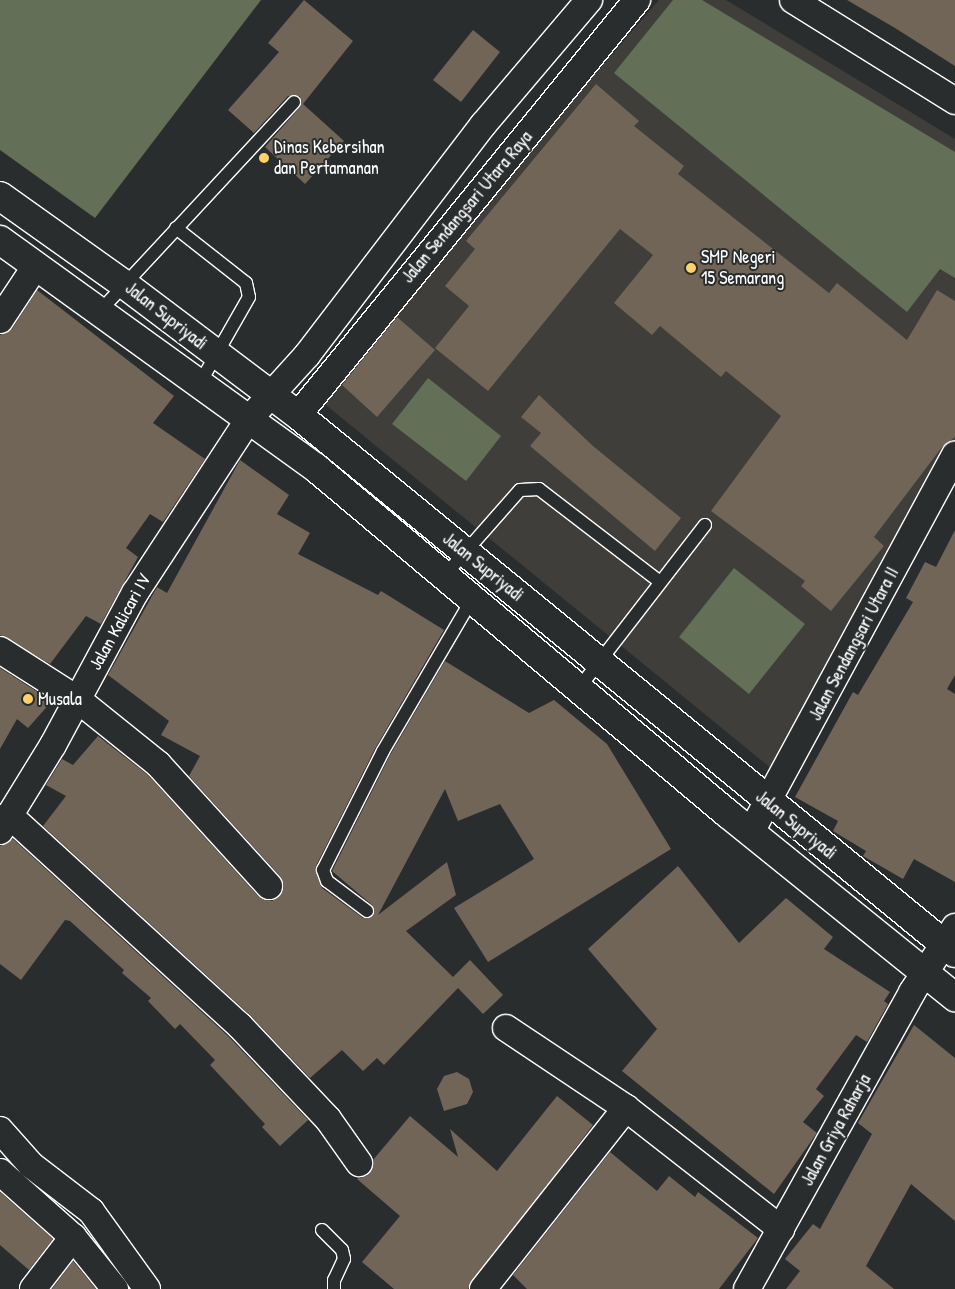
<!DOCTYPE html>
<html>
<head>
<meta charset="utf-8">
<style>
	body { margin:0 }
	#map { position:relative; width:955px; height:1289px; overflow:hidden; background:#2a2d2e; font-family:"Patrick Hand",sans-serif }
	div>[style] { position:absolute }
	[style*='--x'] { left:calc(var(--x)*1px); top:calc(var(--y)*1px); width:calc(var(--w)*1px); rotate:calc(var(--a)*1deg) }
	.built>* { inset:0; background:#3f3e3a }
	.green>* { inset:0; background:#636f56 }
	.building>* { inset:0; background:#716557 }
	.roads { filter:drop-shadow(1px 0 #fff) drop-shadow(-1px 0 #fff) drop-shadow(0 1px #fff) drop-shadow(0 -1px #fff) }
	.lane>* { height:12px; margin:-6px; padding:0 6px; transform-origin:6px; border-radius:6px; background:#2a2d2e }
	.street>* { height:26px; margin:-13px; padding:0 13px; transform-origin:13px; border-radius:13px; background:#2a2d2e }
	.secondary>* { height:28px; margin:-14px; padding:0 14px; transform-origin:14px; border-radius:14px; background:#2a2d2e }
	.dots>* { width:14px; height:14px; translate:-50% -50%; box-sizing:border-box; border:2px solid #2a2d2e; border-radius:50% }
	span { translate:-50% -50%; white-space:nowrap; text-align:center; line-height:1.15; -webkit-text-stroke:4px #2a2d2e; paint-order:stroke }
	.poi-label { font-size:18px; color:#fff }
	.left { translate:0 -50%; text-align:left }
	.street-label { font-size:18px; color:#fff }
</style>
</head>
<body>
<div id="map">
	<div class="built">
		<i style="clip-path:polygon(659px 0,726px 0,955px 139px,955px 444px,777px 773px,316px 397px)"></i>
	</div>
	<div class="green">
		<i style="clip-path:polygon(0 0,261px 0,95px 218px,0 150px)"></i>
		<i style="clip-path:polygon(673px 0,702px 0,955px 152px,955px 278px,940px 269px,907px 312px,614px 73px)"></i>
		<i style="clip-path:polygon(428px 378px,501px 436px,466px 481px,392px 424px)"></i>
		<i style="clip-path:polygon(734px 568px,805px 624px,749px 694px,679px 637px)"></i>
	</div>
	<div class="building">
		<i style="clip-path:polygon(304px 0,353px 41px,303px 104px,344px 141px,305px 184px,265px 147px,300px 107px,300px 96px,288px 96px,254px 133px,228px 110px,279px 52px,268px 43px)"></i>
		<i style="clip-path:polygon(847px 0,955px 0,955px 66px,895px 28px)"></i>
		<i style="clip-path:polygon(473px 30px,500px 52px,461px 102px,433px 80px)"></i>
		<i style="clip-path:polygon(596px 84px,639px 121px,634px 126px,684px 166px,678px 174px,829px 293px,837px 283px,907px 340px,937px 290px,955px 301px,955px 437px,942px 447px,874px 537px,884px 546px,831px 611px,801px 586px,805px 581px,711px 511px,781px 416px,726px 371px,721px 377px,660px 326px,652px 335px,614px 303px,653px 255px,620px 229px,488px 391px,435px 348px,469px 306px,445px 286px,475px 249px,466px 241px)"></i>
		<i style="clip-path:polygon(37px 290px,174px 396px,153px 423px,205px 459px,163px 522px,150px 514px,126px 548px,138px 557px,101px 624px,86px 616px,50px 664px,0 635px,0 335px,12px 329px)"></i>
		<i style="clip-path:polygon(397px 317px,435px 350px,377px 417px,342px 385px)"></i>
		<i style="clip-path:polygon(539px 395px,593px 446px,681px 518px,655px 551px,530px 446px,541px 433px,521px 417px)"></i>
		<i style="clip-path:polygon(240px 460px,289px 495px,277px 514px,310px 533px,298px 554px,378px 595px,381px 591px,444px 630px,376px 747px,316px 866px,322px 888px,363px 918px,374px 915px,372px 905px,332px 871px,390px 755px,445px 661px,529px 713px,554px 700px,607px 744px,671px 849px,488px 962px,454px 908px,534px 859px,500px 804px,458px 821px,445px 789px,378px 915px,447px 862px,456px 895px,406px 931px,453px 977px,470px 960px,503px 995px,483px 1014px,458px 988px,384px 1065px,377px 1058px,363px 1071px,342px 1050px,310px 1078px,250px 1015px,43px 826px,66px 796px,46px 785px,62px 759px,73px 765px,98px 736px,148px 775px,258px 896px,272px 901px,283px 891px,280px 876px,189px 776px,200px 756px,161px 735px,169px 721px,108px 675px,157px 587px,167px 593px)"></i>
		<i style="clip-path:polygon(955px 530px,955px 675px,947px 689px,955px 694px,955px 882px,914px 859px,903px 879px,863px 856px,866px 851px,833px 831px,838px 821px,795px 797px,853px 692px,858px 695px,913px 602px,906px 598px,925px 562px,936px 567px)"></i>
		<i style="clip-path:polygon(0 668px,52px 701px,28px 728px,17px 719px,0 749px)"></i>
		<i style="clip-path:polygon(13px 839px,229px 1037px,308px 1120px,280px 1146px,262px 1127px,265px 1124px,210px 1065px,215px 1060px,180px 1024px,175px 1029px,148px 1001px,151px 998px,122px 973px,124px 970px,70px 921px,65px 920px,21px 980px,0 964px,0 846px)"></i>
		<i style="clip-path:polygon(678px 866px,739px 943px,786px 898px,833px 937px,824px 949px,890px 992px,884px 1001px,888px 1004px,867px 1042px,856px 1035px,816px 1089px,824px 1096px,803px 1122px,817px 1133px,774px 1194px,622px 1071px,657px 1029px,588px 949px)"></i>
		<i style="clip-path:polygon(914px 1025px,955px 1058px,955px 1221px,911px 1184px,866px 1266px,894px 1289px,786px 1289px,800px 1271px,785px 1259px,813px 1224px,820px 1229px,872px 1134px,858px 1123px)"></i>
		<i style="clip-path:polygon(457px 1072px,469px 1079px,473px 1092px,467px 1104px,444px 1111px,437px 1089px,444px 1076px)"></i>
		<i style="clip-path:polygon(557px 1096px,593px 1125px,468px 1289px,394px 1289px,362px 1262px,400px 1216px,357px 1179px,368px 1175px,373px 1160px,410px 1116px,458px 1157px,450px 1129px,497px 1171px)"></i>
		<i style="clip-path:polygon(610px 1152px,657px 1191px,669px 1176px,695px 1197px,698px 1192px,758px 1238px,719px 1289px,527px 1289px,513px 1275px)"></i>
		<i style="clip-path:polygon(0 1192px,53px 1239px,29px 1270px,0 1245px)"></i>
		<i style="clip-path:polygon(73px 1261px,96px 1289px,52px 1289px)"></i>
	</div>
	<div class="roads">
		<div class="lane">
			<i style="--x:176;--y:228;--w:89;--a:38.2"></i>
			<i style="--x:246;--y:283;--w:14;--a:78"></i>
			<i style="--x:249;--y:297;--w:99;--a:119.7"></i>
			<i style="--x:100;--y:311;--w:285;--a:-47.1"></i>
			<i style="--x:445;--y:575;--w:113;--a:-48.6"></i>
			<i style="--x:520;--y:490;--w:19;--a:-3"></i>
			<i style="--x:539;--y:489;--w:151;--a:37.5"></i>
			<i style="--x:579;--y:688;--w:206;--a:-52.3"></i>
			<i style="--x:367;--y:911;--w:50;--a:-143.1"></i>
			<i style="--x:327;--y:881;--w:12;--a:-110"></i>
			<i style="--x:323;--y:870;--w:133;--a:-63.2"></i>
			<i style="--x:383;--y:751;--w:176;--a:-59.6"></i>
			<i style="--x:322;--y:1230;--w:28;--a:45"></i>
			<i style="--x:342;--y:1250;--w:9;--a:77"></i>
			<i style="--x:344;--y:1259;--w:23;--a:115"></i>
			<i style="--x:334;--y:1280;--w:9;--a:90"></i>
		</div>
		<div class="street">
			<i style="--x:793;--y:0;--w:191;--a:31.9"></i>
			<i style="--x:0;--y:320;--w:64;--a:-56.6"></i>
			<i style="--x:298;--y:415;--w:536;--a:-50.76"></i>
			<i style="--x:0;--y:650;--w:91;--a:32.5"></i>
			<i style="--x:77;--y:699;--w:104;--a:38.7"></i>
			<i style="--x:158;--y:764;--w:165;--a:47.7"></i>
			<i style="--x:9;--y:815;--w:313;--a:42.4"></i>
			<i style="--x:240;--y:1026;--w:128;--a:46.6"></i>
			<i style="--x:328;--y:1119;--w:54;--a:54.8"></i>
			<i style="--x:0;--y:831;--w:101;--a:-58.4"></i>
			<i style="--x:53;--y:745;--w:173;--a:-61.7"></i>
			<i style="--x:135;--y:593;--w:208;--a:-56.8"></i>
			<i style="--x:249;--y:419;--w:86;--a:-47.8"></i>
			<i style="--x:307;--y:355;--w:290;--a:-52.6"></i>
			<i style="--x:483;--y:125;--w:164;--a:-49.7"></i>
			<i style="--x:751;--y:832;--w:429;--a:-61.6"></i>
			<i style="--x:506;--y:1028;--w:144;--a:33.7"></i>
			<i style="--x:626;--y:1108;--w:197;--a:38"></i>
			<i style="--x:0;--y:1130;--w:47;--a:48.5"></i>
			<i style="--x:31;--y:1165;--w:76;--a:37.5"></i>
			<i style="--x:91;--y:1211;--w:96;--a:54.3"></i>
			<i style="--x:0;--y:1172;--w:98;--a:41.7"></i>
			<i style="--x:73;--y:1237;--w:67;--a:51.1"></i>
			<i style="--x:33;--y:1289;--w:66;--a:-52.4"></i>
			<i style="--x:483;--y:1289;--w:231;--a:-51.7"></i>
			<i style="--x:747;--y:1289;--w:340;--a:-60.9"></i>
			<i style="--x:912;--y:992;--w:78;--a:-56.5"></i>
		</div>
		<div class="secondary">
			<i style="--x:0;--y:196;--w:152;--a:35.4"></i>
			<i style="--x:124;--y:284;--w:218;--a:37"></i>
			<i style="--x:298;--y:415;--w:849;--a:39.31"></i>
			<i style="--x:0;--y:240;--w:390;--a:35.8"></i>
			<i style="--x:316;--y:468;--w:538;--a:40.02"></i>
			<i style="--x:728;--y:814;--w:292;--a:38.9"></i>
		</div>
	</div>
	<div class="dots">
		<i style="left:264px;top:158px;background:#ffd166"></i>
		<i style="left:691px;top:268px;background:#ffd166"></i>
		<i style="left:28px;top:699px;background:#ffd166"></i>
	</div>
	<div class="poi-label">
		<span class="left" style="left:274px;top:158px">Dinas Kebersihan<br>dan Pertamanan</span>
		<span class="left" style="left:701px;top:268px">SMP Negeri<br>15 Semarang</span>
		<span class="left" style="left:38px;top:699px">Musala</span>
	</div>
	<div class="street-label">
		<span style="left:467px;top:207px;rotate:-50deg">Jalan Sendangsari Utara Raya</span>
		<span style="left:166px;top:316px;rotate:38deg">Jalan Supriyadi</span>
		<span style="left:483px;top:567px;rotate:39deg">Jalan Supriyadi</span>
		<span style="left:120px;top:622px;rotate:-61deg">Jalan Kalicari IV</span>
		<span style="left:854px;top:644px;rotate:-62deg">Jalan Sendangsari Utara II</span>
		<span style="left:796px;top:825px;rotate:39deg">Jalan Supriyadi</span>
		<span style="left:836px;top:1130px;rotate:-61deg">Jalan Griya Raharja</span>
	</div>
</div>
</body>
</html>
